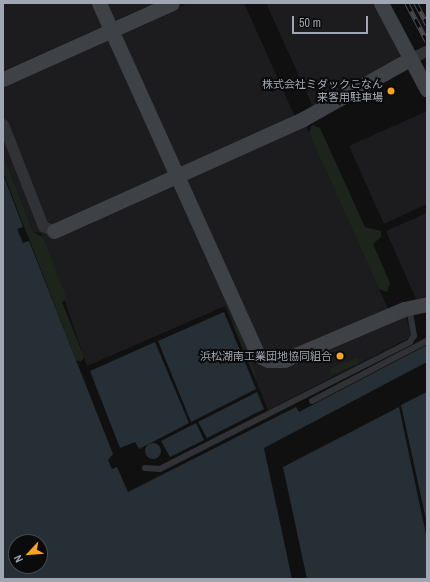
<!DOCTYPE html>
<html>
<head>
<meta charset="utf-8">
<style>
	body { margin:0 }
	#map { position:relative; width:430px; height:582px; overflow:hidden; background:#101011; font-family:"Archivo Narrow","Noto Sans JP",sans-serif }
	div>[style] { position:absolute }
	[style*='--x'] { left:calc(var(--x)*1px); top:calc(var(--y)*1px); width:calc(var(--w)*1px); rotate:calc(var(--a)*1deg) }
	.built>* { inset:0; background:#1c1c1e }
	.green>* { inset:0; background:#1c241c }
	.water>* { inset:0; background:#262f35 }
	.round { border-radius:50% }
	.lane>* { height:5.5px; margin:-2.75px; padding:0 2.75px; transform-origin:2.75px; border-radius:2.75px; background:#303236 }
	.street>* { height:11px; margin:-5.5px; padding:0 5.5px; transform-origin:5.5px; border-radius:5.5px; background:#303236 }
	.secondary>* { height:15px; margin:-7.5px; padding:0 7.5px; transform-origin:7.5px; border-radius:7.5px; background:#3e4146 }
	.rail>* { height:4.5px; margin-top:-2.25px; transform-origin:0; background:repeating-linear-gradient(90deg,#0b0b0c 0 9px,#474a4f 0 18px); box-sizing:border-box; border-block:1px solid #474a4f }
	.dots>* { width:11px; height:11px; translate:-50% -50%; box-sizing:border-box; border:2px solid #0b0b0c; border-radius:50% }
	span { translate:-50% -50%; white-space:nowrap; text-align:center; line-height:1.15; -webkit-text-stroke:4px #0b0b0c; paint-order:stroke }
	.poi-label { font-size:11px; color:#a0a7b2 }
	.right { translate:-100% -50%; text-align:right }
	.frame { position:absolute; inset:0; border:4px solid #a0a7b2; pointer-events:none }
	.north { position:absolute; left:8px; top:534px; width:40px; height:40px; box-sizing:border-box; background:#0b0b0c; border:1px solid #47494e; border-radius:50%; rotate:244deg; font-size:11px; font-weight:700; line-height:16px; text-align:center; color:#a0a7b2 }
	.north::after { content:''; display:block; margin:auto; width:14px; height:18px; background:#f7a322; clip-path:polygon(50% 0,100% 100%,50% 72%,0 100%) }
	.scale { position:absolute; left:292px; top:16px; width:76px; height:18px; box-sizing:border-box; border:2px solid #a0a7b2; border-top:0; padding-left:5px; font-size:12px; line-height:14px; white-space:nowrap; color:#a0a7b2; -webkit-text-stroke:3px #0b0b0c; paint-order:stroke }
</style>
</head>
<body>
<div id="map">
	<div class="built">
		<i style="clip-path:polygon(3px 3px,155px 3px,3px 71px)"></i>
		<i style="clip-path:polygon(188px 3px,244px 3px,300px 128px,306px 126px,393px 320px,406px 315px,411px 337px,268px 410px,225px 306px,87px 366px,43px 237px,41px 233px,33px 232px,3px 154px,3px 86px)"></i>
		<i style="clip-path:polygon(266px 3px,374px 3px,400px 53px,399px 58px,313px 107px)"></i>
		<i style="clip-path:polygon(427px 111px,427px 204px,384px 224px,349px 146px)"></i>
		<i style="clip-path:polygon(427px 213px,427px 296px,416px 299px,386px 231px)"></i>
	</div>
	<div class="green">
		<i style="clip-path:polygon(312px 125px,320px 128px,365px 227px,381px 231px,381px 237px,373px 244px,390px 283px,387px 292px,379px 289px,309px 133px)"></i>
		<i style="clip-path:polygon(3px 154px,33px 232px,43px 237px,67px 299px,62px 302px,84px 357px,81px 362px,76px 360px,3px 172px)"></i>
		<i style="clip-path:polygon(233px 325px,237px 325px,257px 378px,254px 376px)"></i>
		<i style="clip-path:polygon(356px 358px,360px 361px,358px 364px,330px 375px,331px 368px)"></i>
	</div>
	<div class="water">
		<i style="clip-path:polygon(evenodd,3px 174px,23px 227px,17px 229px,23px 243px,29px 241px,113px 454px,108px 460px,112px 469px,117px 467px,128px 492px,296px 407px,299px 412px,427px 345px,427px 362px,264px 448px,292px 579px,3px 579px,3px 174px,16px 542px,40px 542px,40px 566px,16px 566px,16px 542px)"></i>
		<i style="clip-path:polygon(224px 312px,256px 389px,191px 422px,158px 341px)"></i>
		<i style="clip-path:polygon(155px 342px,189px 423px,139px 449px,135px 442px,120px 448px,90px 371px)"></i>
		<i style="clip-path:polygon(257px 392px,264px 409px,207px 438px,198px 422px)"></i>
		<i style="clip-path:polygon(427px 392px,427px 524px,401px 405px)"></i>
		<i style="clip-path:polygon(399px 407px,427px 539px,427px 579px,307px 579px,283px 467px)"></i>
		<i style="clip-path:polygon(196px 423px,204px 440px,170px 457px,161px 441px)"></i>
		<i class="round" style="left:145px;top:443px;width:16px;height:16px"></i>
	</div>
	<div class="lane">
		<i style="--x:312;--y:401;--w:130;--a:-27.6"></i>
		<i style="--x:145;--y:468;--w:15;--a:4"></i>
		<i style="--x:160;--y:469;--w:280;--a:-26.9"></i>
		<i style="--x:410;--y:342;--w:7;--a:-56"></i>
		<i style="--x:414;--y:336;--w:27;--a:-100"></i>
	</div>
	<div class="street">
		<i style="--x:410;--y:59;--w:18;--a:-27"></i>
		<i style="--x:3;--y:124;--w:110;--a:68.6"></i>
		<i style="--x:43;--y:226;--w:12;--a:24"></i>
	</div>
	<div class="secondary">
		<i style="--x:99;--y:3;--w:386;--a:65.7"></i>
		<i style="--x:258;--y:355;--w:11;--a:27"></i>
		<i style="--x:268;--y:360;--w:16;--a:0"></i>
		<i style="--x:284;--y:360;--w:130;--a:-23"></i>
		<i style="--x:404;--y:309;--w:24;--a:-12"></i>
		<i style="--x:381;--y:3;--w:98;--a:62.1"></i>
		<i style="--x:3;--y:79;--w:185;--a:-24.2"></i>
		<i style="--x:54;--y:231;--w:273;--a:-24.2"></i>
		<i style="--x:303;--y:119;--w:123;--a:-29.3"></i>
	</div>
	<div class="rail">
		<i style="--x:407;--y:3;--w:43;--a:62.2"></i>
		<i style="--x:416;--y:3;--w:24;--a:62"></i>
	</div>
	<div class="dots">
		<i style="left:391px;top:91px;background:#f7a322"></i>
		<i style="left:340px;top:356px;background:#f7a322"></i>
	</div>
	<div class="poi-label">
		<span class="right" style="left:383px;top:91px">株式会社ミダックこなん<br>来客用駐車場</span>
		<span class="right" style="left:332px;top:356px">浜松湖南工業団地協同組合</span>
	</div>
	<div class="frame"></div>
	<div class="north">N</div>
	<div class="scale">50 m</div>
</div>
</body>
</html>
